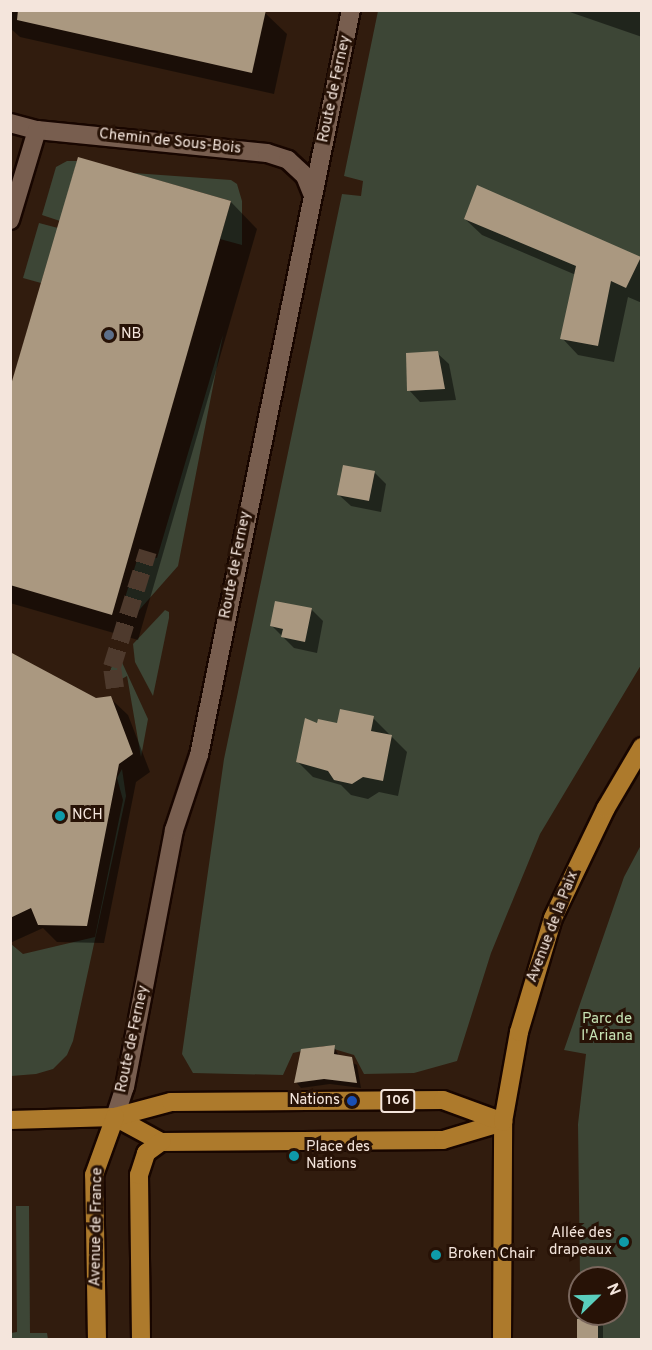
<!DOCTYPE html>
<html>
<head>
<meta charset="utf-8">
<style>
	body { margin:0 }
	#map { position:relative; width:652px; height:1350px; overflow:hidden; background:#311c0e; font-family:Overpass,sans-serif }
	div>[style] { position:absolute }
	[style*='--x'] { left:calc(var(--x)*1px); top:calc(var(--y)*1px); width:calc(var(--w)*1px); rotate:calc(var(--a)*1deg) }
	.green>* { inset:0; background:#3d4636 }
	.shadow>* { inset:0; background:#0007 }
	.building>* { inset:0; background:#aa9880 }
	.minor-tunnel>* { height:18px; margin-top:-9px; transform-origin:0; background:repeating-linear-gradient(90deg,#4e3a2d 0 18px,transparent 0 27px) }
	.roads { filter:drop-shadow(2px 0 #180600) drop-shadow(-2px 0 #180600) drop-shadow(0 2px #180600) drop-shadow(0 -2px #180600) }
	.minor>* { height:18px; margin:-9px; padding:0 9px; transform-origin:9px; border-radius:9px; background:#785e4f }
	.major>* { height:18px; margin:-9px; padding:0 9px; transform-origin:9px; border-radius:9px; background:#ad7a2c }
	.dots>* { width:16px; height:16px; translate:-50% -50%; box-sizing:border-box; border:3px solid #271206; border-radius:50% }
	span { translate:-50% -50%; white-space:nowrap; text-align:center; line-height:1.15; -webkit-text-stroke:6px #271206; paint-order:stroke }
	.shield-label span { padding:2px 4px; background:#271206; border:2px solid; border-radius:4px; -webkit-text-stroke-width:0 }
	.shield-label { font-size:14px; color:#f4e5dc; font-weight:700 }
	.street-label { font-size:15px; color:#f4e5dc }
	.poi-label { font-size:15px; color:#f4e5dc }
	.left { translate:0 -50%; text-align:left }
	.right { translate:-100% -50%; text-align:right }
	.park-label { font-size:15px; color:#c7e3b4 }
	.frame { position:absolute; inset:0; border:12px solid #f4e5dc; pointer-events:none }
	.north { position:absolute; left:568px; top:1266px; width:60px; height:60px; box-sizing:border-box; background:#271206; border:2px solid #79665c; border-radius:50%; rotate:67deg; font-size:16px; font-weight:700; line-height:24px; text-align:center; color:#f4e5dc }
	.north::after { content:''; display:block; margin:auto; width:21px; height:27px; background:#5acebd; clip-path:polygon(50% 0,100% 100%,50% 72%,0 100%) }
</style>
</head>
<body>
<div id="map">
	<div class="green">
		<i style="clip-path:polygon(378px 11px,641px 11px,641px 665px,540px 834px,491px 953px,457px 1061px,414px 1073px,364px 1074px,354px 1055px,324px 1046px,293px 1053px,283px 1075px,193px 1073px,182px 1054px,224px 759px,342px 194px,361px 196px,363px 181px,344px 176px)"></i>
		<i style="clip-path:polygon(67px 161px,77px 161px,60px 221px,42px 215px,56px 167px)"></i>
		<i style="clip-path:polygon(133px 173px,231px 180px,237px 184px,242px 201px,242px 245px,220px 239px,231px 201px)"></i>
		<i style="clip-path:polygon(39px 223px,58px 228px,41px 283px,23px 278px)"></i>
		<i style="clip-path:polygon(223px 335px,178px 566px,133px 617px,122px 607px,139px 554px,157px 558px)"></i>
		<i style="clip-path:polygon(165px 610px,169px 612px,169px 618px,153px 696px,135px 662px,133px 644px)"></i>
		<i style="clip-path:polygon(120px 658px,148px 719px,141px 757px,127px 676px,108px 687px,111px 668px)"></i>
		<i style="clip-path:polygon(122px 769px,126px 796px,73px 1041px,67px 1055px,53px 1069px,36px 1074px,11px 1076px,11px 944px,23px 954px,95px 937px,123px 800px,117px 778px)"></i>
		<i style="clip-path:polygon(641px 845px,641px 1339px,577px 1339px,577px 1319px,581px 1314px,616px 1314px,616px 1278px,580px 1278px,578px 1124px,586px 1054px,564px 1050px,624px 877px)"></i>
		<i style="clip-path:polygon(16px 1206px,29px 1206px,30px 1333px,47px 1333px,48px 1339px,11px 1339px,11px 1333px,17px 1332px)"></i>
	</div>
	<div class="shadow">
		<i style="clip-path:polygon(10px 10px,256px 10px,265px 13px,287px 34px,274px 94px,20px 37px,10px 28px)"></i>
		<i style="clip-path:polygon(564px 10px,642px 10px,642px 37px)"></i>
		<i style="clip-path:polygon(79px 159px,231px 202px,257px 229px,138px 640px,10px 603px,10px 394px)"></i>
		<i style="clip-path:polygon(465px 219px,640px 258px,642px 303px,628px 297px,614px 362px,578px 355px,562px 338px,576px 275px,482px 235px)"></i>
		<i style="clip-path:polygon(437px 353px,449px 364px,456px 400px,420px 402px,409px 390px)"></i>
		<i style="clip-path:polygon(375px 473px,386px 484px,381px 512px,351px 506px,339px 495px)"></i>
		<i style="clip-path:polygon(311px 609px,323px 621px,317px 653px,294px 648px,272px 626px)"></i>
		<i style="clip-path:polygon(10px 654px,96px 700px,110px 698px,128px 715px,150px 772px,136px 782px,104px 943px,57px 942px,43px 928px,10px 943px)"></i>
		<i style="clip-path:polygon(373px 718px,407px 752px,398px 796px,379px 792px,368px 799px,351px 795px,341px 785px,313px 777px,298px 762px,318px 726px)"></i>
		<i style="clip-path:polygon(334px 1047px,339px 1056px,357px 1065px,361px 1088px,330px 1084px,301px 1088px,296px 1082px)"></i>
		<i style="clip-path:polygon(597px 1320px,603px 1326px,603px 1340px,579px 1340px)"></i>
	</div>
	<div class="building">
		<i style="clip-path:polygon(18px 10px,266px 10px,252px 73px,17px 20px)"></i>
		<i style="clip-path:polygon(78px 157px,231px 201px,112px 615px,10px 585px,10px 388px)"></i>
		<i style="clip-path:polygon(477px 185px,641px 257px,626px 288px,611px 281px,598px 346px,560px 339px,576px 266px,464px 219px)"></i>
		<i style="clip-path:polygon(438px 351px,445px 389px,407px 391px,406px 353px)"></i>
		<i style="clip-path:polygon(343px 465px,375px 471px,369px 501px,337px 495px)"></i>
		<i style="clip-path:polygon(275px 601px,312px 608px,305px 642px,281px 637px,283px 629px,270px 626px)"></i>
		<i style="clip-path:polygon(10px 652px,96px 698px,111px 696px,133px 754px,119px 764px,87px 926px,38px 925px,31px 908px,10px 918px)"></i>
		<i style="clip-path:polygon(340px 709px,374px 716px,371px 731px,392px 735px,383px 781px,363px 777px,352px 784px,334px 780px,328px 771px,296px 762px,305px 718px,317px 723px,318px 719px,337px 723px)"></i>
		<i style="clip-path:polygon(335px 1045px,334px 1054px,352px 1057px,357px 1083px,324px 1079px,294px 1083px,301px 1049px)"></i>
		<i style="clip-path:polygon(577px 1319px,598px 1319px,598px 1340px,577px 1340px)"></i>
	</div>
	<div class="minor-tunnel">
		<i style="--x:115;--y:688;--w:21;--a:-98"></i>
		<i style="--x:112;--y:667;--w:121;--a:-72.8"></i>
	</div>
	<div class="roads">
		<div class="minor">
			<i style="--x:10;--y:123;--w:28;--a:15"></i>
			<i style="--x:37;--y:130;--w:231;--a:5.7"></i>
			<i style="--x:267;--y:153;--w:22;--a:18"></i>
			<i style="--x:288;--y:160;--w:23;--a:43"></i>
			<i style="--x:305;--y:176;--w:18;--a:68"></i>
			<i style="--x:10;--y:220;--w:94;--a:-73.3"></i>
			<i style="--x:115;--y:1117;--w:32;--a:-72"></i>
			<i style="--x:125;--y:1087;--w:262;--a:-79.2"></i>
			<i style="--x:174;--y:830;--w:79;--a:-71.6"></i>
			<i style="--x:199;--y:755;--w:760;--a:-78.47"></i>
		</div>
		<div class="major">
			<i style="--x:115;--y:1117;--w:52;--a:28.5"></i>
			<i style="--x:161;--y:1142;--w:282;--a:-0.4"></i>
			<i style="--x:443;--y:1140;--w:63;--a:-16.7"></i>
			<i style="--x:10;--y:1120;--w:105;--a:-1.6"></i>
			<i style="--x:115;--y:1117;--w:58;--a:-15"></i>
			<i style="--x:171;--y:1102;--w:272;--a:-0.4"></i>
			<i style="--x:443;--y:1100;--w:64;--a:20.1"></i>
			<i style="--x:97;--y:1340;--w:165;--a:-91"></i>
			<i style="--x:94;--y:1175;--w:62;--a:-70.1"></i>
			<i style="--x:141;--y:1340;--w:165;--a:-90.7"></i>
			<i style="--x:139;--y:1175;--w:23;--a:-72"></i>
			<i style="--x:146;--y:1153;--w:19;--a:-36"></i>
			<i style="--x:502;--y:1340;--w:218;--a:-89.7"></i>
			<i style="--x:503;--y:1122;--w:91;--a:-79.9"></i>
			<i style="--x:519;--y:1032;--w:119;--a:-73.4"></i>
			<i style="--x:553;--y:918;--w:122;--a:-64.3"></i>
			<i style="--x:606;--y:808;--w:71;--a:-59.5"></i>
		</div>
	</div>
	<div class="dots">
		<i style="left:109px;top:335px;background:#5c6f8a"></i>
		<i style="left:60px;top:816px;background:#0f9aa8"></i>
		<i style="left:352px;top:1101px;background:#1a4fb4"></i>
		<i style="left:294px;top:1156px;background:#0f9aa8"></i>
		<i style="left:624px;top:1242px;background:#0f9aa8"></i>
		<i style="left:436px;top:1255px;background:#0f9aa8"></i>
	</div>
	<div class="shield-label">
		<span style="left:398px;top:1101px">106</span>
	</div>
	<div class="street-label">
		<span style="left:335px;top:89px;rotate:-78deg">Route de Ferney</span>
		<span style="left:170px;top:142px;rotate:6deg">Chemin de Sous-Bois</span>
		<span style="left:236px;top:565px;rotate:-79deg">Route de Ferney</span>
		<span style="left:553px;top:927px;rotate:-69deg">Avenue de la Paix</span>
		<span style="left:133px;top:1039px;rotate:-78deg">Route de Ferney</span>
		<span style="left:97px;top:1227px;rotate:-89deg">Avenue de France</span>
	</div>
	<div class="poi-label">
		<span class="left" style="left:121px;top:335px">NB</span>
		<span class="left" style="left:72px;top:816px">NCH</span>
		<span class="right" style="left:340px;top:1101px">Nations</span>
		<span class="left" style="left:306px;top:1156px">Place des<br>Nations</span>
		<span class="right" style="left:612px;top:1242px">Allée des<br>drapeaux</span>
		<span class="left" style="left:448px;top:1255px">Broken Chair</span>
	</div>
	<div class="park-label">
		<span style="left:607px;top:1028px">Parc de<br>l'Ariana</span>
	</div>
	<div class="frame"></div>
	<div class="north">N</div>
</div>
</body>
</html>
